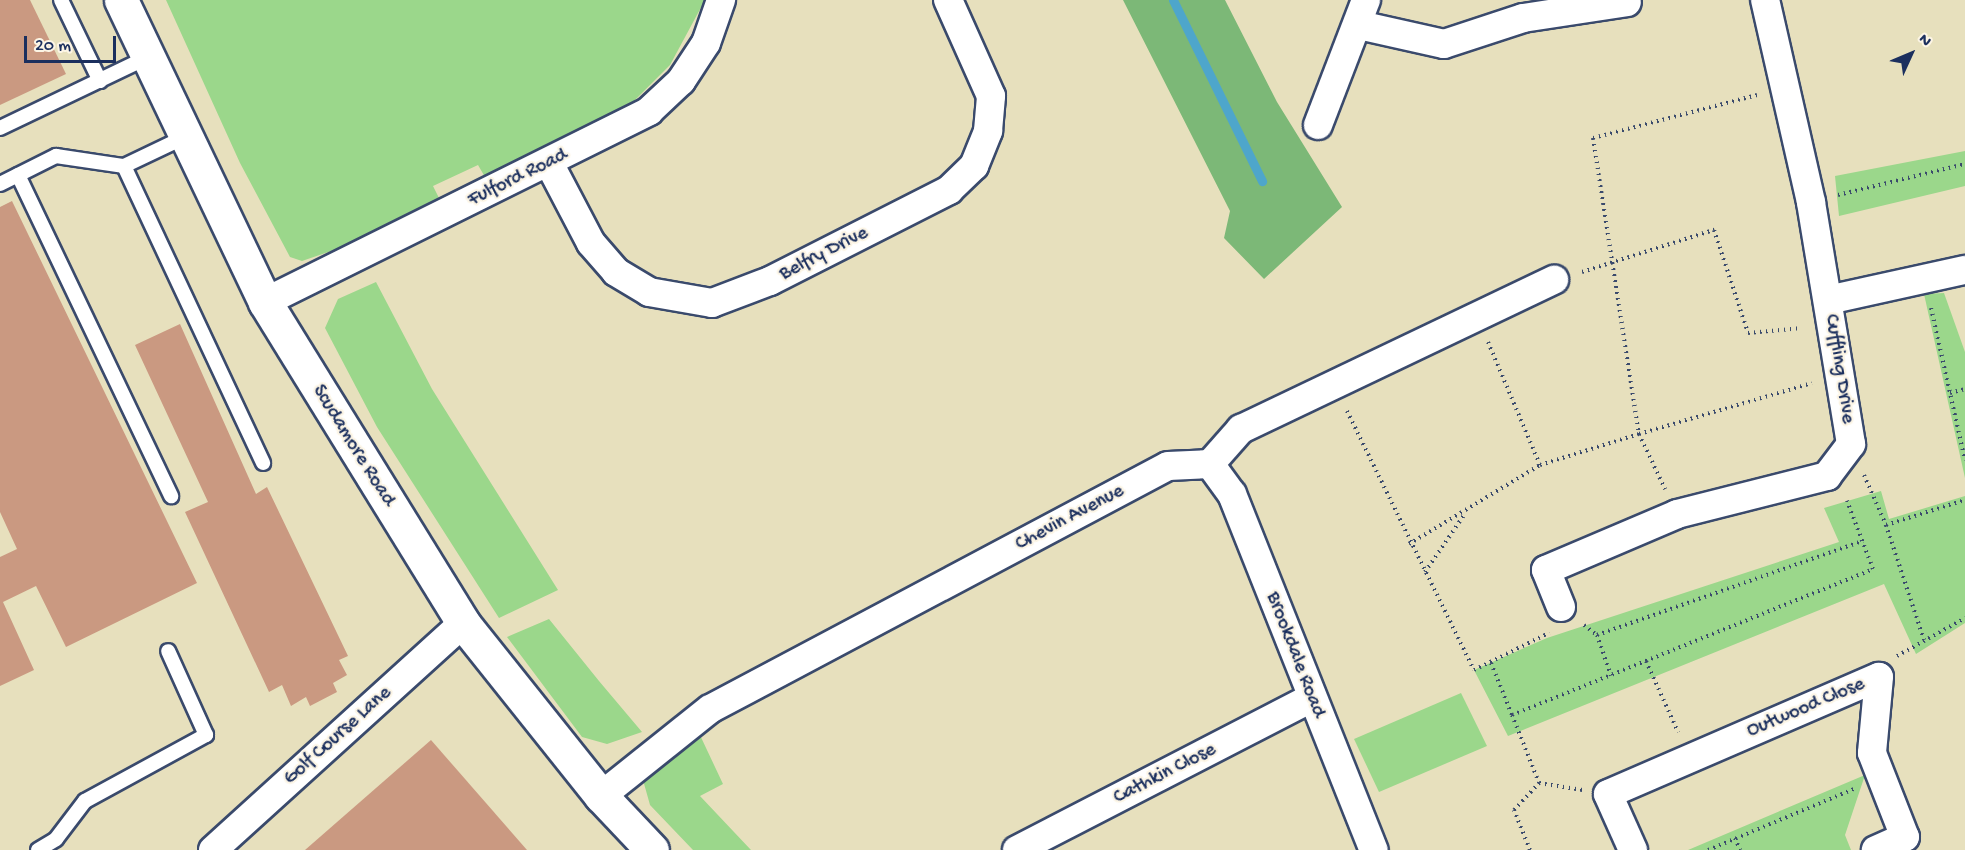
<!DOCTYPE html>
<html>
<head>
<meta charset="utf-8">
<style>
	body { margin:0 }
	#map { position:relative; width:1965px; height:850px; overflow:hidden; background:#e7e0bd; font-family:"Gochi Hand",sans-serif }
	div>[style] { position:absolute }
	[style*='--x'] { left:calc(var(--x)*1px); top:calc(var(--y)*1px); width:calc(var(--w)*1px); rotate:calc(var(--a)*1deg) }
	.green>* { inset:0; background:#9bd78b }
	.forest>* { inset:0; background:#7cb877 }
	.stream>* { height:9px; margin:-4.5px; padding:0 4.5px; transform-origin:4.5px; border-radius:4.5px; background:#4ea6cb }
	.building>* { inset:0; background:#ca9981 }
	.path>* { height:4px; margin-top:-2px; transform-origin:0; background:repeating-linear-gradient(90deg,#3a4a6c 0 1.5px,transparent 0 6px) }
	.roads { filter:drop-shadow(2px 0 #3a4a6c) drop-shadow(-2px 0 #3a4a6c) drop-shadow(0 2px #3a4a6c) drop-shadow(0 -2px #3a4a6c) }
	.service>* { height:14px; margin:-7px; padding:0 7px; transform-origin:7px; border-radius:7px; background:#fff }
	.minor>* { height:28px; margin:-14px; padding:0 14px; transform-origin:14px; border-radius:14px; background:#fff }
	.tertiary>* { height:33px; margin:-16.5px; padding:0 16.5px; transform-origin:16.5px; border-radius:16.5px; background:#fff }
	span { translate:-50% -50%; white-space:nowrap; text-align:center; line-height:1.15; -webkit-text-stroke:4.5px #fcf5e5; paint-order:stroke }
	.street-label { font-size:20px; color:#1b2f5e }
	.north { position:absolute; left:1881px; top:24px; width:60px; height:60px; -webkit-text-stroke:4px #fcf5e5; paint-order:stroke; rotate:46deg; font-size:16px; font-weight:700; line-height:24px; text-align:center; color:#1b2f5e }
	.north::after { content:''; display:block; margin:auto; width:21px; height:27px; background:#1b2f5e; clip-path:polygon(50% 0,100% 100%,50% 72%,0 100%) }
	.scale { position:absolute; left:24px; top:36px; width:92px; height:27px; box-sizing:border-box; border:3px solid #1b2f5e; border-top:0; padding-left:8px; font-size:18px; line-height:21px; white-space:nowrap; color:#1b2f5e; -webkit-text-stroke:4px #fcf5e5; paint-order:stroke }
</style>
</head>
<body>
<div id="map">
	<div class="green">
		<i style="clip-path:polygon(166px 0,705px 0,670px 65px,632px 103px,485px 177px,478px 165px,433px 186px,439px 198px,337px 249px,302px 261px,290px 257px,240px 163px)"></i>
		<i style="clip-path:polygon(1965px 151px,1965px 186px,1839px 216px,1835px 176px)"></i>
		<i style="clip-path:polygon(376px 282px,432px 389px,558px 590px,499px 618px,377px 427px,325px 328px,338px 299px)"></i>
		<i style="clip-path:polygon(1944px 293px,1965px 352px,1965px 478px,1924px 294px)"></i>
		<i style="clip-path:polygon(1881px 491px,1889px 519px,1965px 496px,1965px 623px,1916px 654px,1884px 584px,1508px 736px,1474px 670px,1547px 638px,1839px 542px,1824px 508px)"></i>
		<i style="clip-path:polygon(549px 619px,599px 681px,642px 732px,607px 744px,582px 737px,507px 637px)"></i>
		<i style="clip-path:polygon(1461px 693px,1487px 746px,1379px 792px,1354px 739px)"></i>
		<i style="clip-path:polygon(699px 733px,723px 784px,700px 796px,751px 850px,693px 850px,650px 805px,643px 780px)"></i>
		<i style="clip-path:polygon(1865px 775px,1845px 835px,1851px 850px,1688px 850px)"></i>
	</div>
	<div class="forest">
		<i style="clip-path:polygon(1123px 0,1225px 0,1277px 102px,1342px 207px,1264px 279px,1224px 238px,1230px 211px)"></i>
	</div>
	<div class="stream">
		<i style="--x:1173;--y:0;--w:202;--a:63.8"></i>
	</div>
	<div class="building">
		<i style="clip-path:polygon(0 0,30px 0,66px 74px,0 105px)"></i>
		<i style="clip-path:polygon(12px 201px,197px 583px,66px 647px,36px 586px,3px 602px,34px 670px,0 686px,0 557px,17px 549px,0 512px,0 207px)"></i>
		<i style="clip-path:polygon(180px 324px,256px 494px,267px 487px,348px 656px,339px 660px,347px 675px,333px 683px,337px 692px,310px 706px,306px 697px,291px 706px,282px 685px,269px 692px,185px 512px,208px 502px,135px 345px)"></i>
		<i style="clip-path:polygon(431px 740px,527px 850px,305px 850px)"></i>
	</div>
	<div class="path">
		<i style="--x:1757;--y:95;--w:170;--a:165.3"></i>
		<i style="--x:1593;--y:138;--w:300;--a:81.2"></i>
		<i style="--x:1639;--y:434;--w:180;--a:-16.4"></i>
		<i style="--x:1838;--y:195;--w:131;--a:-13.7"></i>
		<i style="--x:1582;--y:272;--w:139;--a:-17.7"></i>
		<i style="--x:1714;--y:230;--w:108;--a:71.7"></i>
		<i style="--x:1748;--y:333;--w:54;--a:-5.3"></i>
		<i style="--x:1931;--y:308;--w:156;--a:77.4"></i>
		<i style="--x:1488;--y:342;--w:134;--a:67.1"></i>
		<i style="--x:1950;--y:393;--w:16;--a:-15"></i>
		<i style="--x:1347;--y:411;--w:288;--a:63.9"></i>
		<i style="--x:1474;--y:670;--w:84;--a:-26.3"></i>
		<i style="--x:1864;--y:475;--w:55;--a:66.3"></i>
		<i style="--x:1886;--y:525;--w:83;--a:-17.6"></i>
		<i style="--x:1886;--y:525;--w:121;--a:71.7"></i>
		<i style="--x:1409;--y:544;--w:153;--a:-31.1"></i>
		<i style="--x:1540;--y:465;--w:104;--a:-17.4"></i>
		<i style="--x:1639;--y:434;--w:61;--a:64.7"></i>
		<i style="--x:1425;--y:572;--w:69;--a:-55.6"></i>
		<i style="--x:1584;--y:625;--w:16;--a:38"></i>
		<i style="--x:1597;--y:635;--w:43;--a:71.1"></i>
		<i style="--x:1597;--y:635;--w:282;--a:-19.5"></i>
		<i style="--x:1897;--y:656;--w:78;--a:-29.2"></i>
		<i style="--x:1646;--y:661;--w:78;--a:65.7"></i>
		<i style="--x:1491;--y:663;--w:56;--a:68"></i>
		<i style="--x:1512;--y:715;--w:389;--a:-22"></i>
		<i style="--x:1873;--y:569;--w:73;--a:-110.9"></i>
		<i style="--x:1512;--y:715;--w:73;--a:68.3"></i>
		<i style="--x:1539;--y:783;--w:44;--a:9.2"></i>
		<i style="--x:1735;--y:838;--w:13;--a:67"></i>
		<i style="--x:1530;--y:850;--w:43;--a:-111.8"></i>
		<i style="--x:1514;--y:810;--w:37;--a:-47"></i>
		<i style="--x:1708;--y:850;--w:160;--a:-22.7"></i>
	</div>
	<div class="roads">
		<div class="service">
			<i style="--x:61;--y:0;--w:90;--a:64.3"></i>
			<i style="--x:0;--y:128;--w:164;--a:-25.6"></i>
			<i style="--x:124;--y:166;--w:328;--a:64.9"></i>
			<i style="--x:18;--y:175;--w:356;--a:64.5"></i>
			<i style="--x:0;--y:184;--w:63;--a:-26.6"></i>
			<i style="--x:56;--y:156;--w:69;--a:8.4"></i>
			<i style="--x:124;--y:166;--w:70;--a:-25.5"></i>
			<i style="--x:38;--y:850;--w:21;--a:-31"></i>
			<i style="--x:56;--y:839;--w:48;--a:-52.7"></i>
			<i style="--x:85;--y:801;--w:138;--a:-28.6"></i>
			<i style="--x:206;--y:735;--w:92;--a:-114.3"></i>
		</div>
		<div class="minor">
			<i style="--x:1359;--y:25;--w:87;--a:12.6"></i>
			<i style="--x:1444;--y:44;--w:83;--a:-18.2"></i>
			<i style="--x:1523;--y:18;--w:105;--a:-8.7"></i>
			<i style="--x:1318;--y:125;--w:134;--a:-69"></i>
			<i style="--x:549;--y:163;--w:90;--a:62.3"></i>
			<i style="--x:591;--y:243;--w:38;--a:49"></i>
			<i style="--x:616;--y:272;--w:39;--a:31"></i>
			<i style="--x:649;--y:292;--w:64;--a:9.9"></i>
			<i style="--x:712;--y:303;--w:62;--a:-20.8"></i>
			<i style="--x:770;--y:281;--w:201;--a:-26.9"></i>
			<i style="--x:949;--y:190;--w:35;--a:-44"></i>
			<i style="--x:974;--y:166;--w:38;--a:-68"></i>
			<i style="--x:988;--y:131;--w:35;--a:-85"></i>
			<i style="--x:991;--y:96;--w:105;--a:-114.1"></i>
			<i style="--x:1828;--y:300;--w:140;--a:-12.4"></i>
			<i style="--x:265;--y:302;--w:429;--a:-26.4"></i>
			<i style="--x:649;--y:111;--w:44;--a:-43.2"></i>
			<i style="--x:681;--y:81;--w:45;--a:-56.7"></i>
			<i style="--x:706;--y:43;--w:46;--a:-70.8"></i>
			<i style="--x:1210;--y:464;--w:37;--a:54"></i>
			<i style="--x:1232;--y:494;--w:383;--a:68.3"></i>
			<i style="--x:1561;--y:607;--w:40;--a:-112"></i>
			<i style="--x:1546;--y:570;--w:142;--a:-23.1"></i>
			<i style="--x:1677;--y:514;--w:155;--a:-14.2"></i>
			<i style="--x:1827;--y:476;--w:40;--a:-53"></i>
			<i style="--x:1851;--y:444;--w:245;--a:-99.4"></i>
			<i style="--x:1811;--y:202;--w:207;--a:-102.8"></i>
			<i style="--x:601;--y:796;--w:139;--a:-38.6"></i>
			<i style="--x:710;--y:709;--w:518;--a:-27.95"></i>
			<i style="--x:1168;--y:466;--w:42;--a:-2.7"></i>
			<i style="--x:1210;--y:464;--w:47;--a:-48.5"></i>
			<i style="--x:1241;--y:429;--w:347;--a:-25.5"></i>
			<i style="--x:213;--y:850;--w:338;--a:-42.2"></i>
			<i style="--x:1017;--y:850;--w:332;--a:-27.3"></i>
			<i style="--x:1633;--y:850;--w:61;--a:-114.1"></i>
			<i style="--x:1608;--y:794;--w:295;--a:-23.4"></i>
			<i style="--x:1879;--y:677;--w:76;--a:95.3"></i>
			<i style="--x:1872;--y:753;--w:90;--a:68.6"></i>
			<i style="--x:1905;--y:837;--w:32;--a:156"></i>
		</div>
		<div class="tertiary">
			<i style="--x:121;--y:0;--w:335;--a:64.5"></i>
			<i style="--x:265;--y:302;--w:377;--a:58.3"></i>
			<i style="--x:463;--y:623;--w:221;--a:51.4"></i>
			<i style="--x:601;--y:796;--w:74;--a:46.6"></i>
		</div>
	</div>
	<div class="street-label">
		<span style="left:518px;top:178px;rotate:-26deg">Fulford Road</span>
		<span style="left:824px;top:254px;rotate:-27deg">Belfry Drive</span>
		<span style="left:1839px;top:369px;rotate:81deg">Cuffling Drive</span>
		<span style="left:353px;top:446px;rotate:58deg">Scudamore Road</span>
		<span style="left:1070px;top:518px;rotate:-28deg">Chevin Avenue</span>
		<span style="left:1295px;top:655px;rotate:69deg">Brookdale Road</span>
		<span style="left:1806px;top:708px;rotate:-23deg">Outwood Close</span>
		<span style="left:338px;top:736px;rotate:-42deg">Golf Course Lane</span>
		<span style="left:1165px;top:774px;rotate:-27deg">Cathkin Close</span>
	</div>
	<div class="north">N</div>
	<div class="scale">20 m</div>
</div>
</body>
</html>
